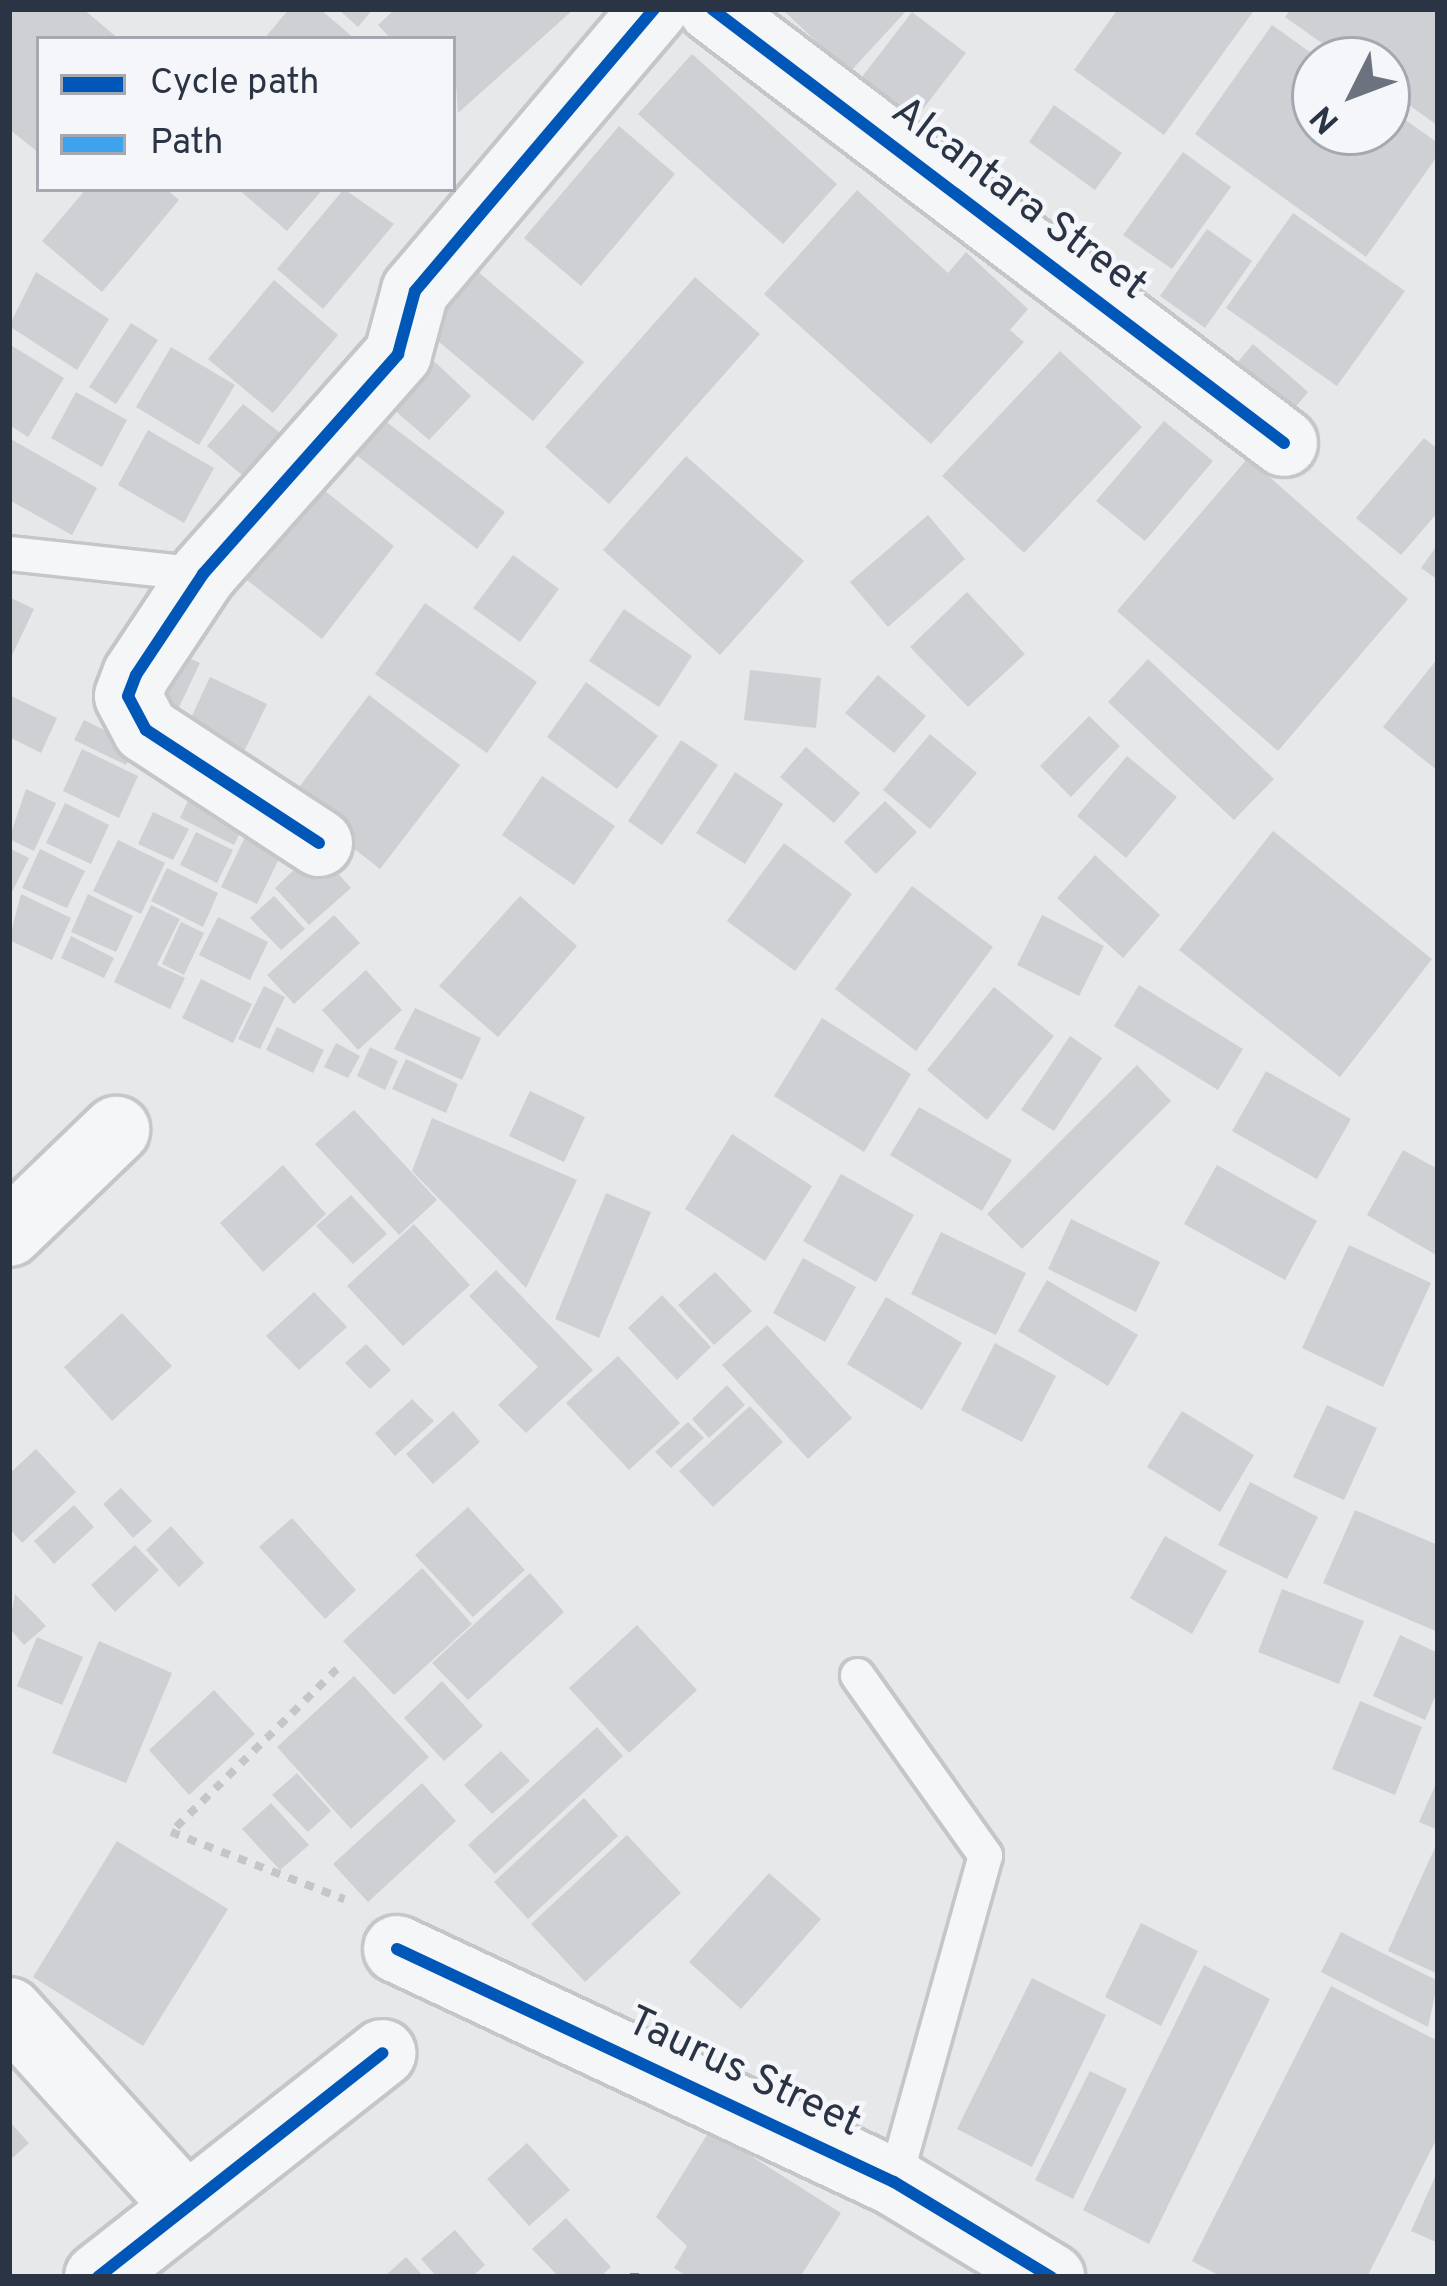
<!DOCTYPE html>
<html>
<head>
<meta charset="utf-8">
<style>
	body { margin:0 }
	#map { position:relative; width:1447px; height:2286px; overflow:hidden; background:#e6e8ea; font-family:Overpass,sans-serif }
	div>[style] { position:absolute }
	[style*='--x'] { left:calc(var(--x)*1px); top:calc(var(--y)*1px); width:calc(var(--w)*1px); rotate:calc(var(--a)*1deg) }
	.building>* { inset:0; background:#ced0d3 }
	.path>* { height:8px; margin-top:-4px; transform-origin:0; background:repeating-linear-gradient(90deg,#c5c6ca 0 9px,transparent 0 18px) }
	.roads { filter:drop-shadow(3px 0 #c4c6c8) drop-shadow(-3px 0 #c4c6c8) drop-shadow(0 3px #c4c6c8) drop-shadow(0 -3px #c4c6c8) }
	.service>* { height:33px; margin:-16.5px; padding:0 16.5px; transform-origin:16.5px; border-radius:16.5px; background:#f5f6f7 }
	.minor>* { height:66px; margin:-33px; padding:0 33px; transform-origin:33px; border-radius:33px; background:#f5f6f7 }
	.quiet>* { height:9px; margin-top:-4.5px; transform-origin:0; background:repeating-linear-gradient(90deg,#3ea3ec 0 18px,transparent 0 27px) }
	.cycleway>* { height:12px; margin:-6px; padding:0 6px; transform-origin:6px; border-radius:6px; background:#0057b8 }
	span { translate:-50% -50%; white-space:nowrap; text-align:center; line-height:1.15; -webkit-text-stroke:9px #f4f6f9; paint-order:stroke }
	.street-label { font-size:42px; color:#2b3445 }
	.frame { position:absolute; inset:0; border:12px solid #2b3445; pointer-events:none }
	.legend { position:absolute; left:36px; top:36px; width:420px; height:156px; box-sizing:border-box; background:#f4f6f9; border:3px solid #a4a8b1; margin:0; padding:15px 21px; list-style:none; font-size:36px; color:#2b3445 }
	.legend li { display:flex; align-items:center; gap:24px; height:60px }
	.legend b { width:60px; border:3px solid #a4a8b1 }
	.north { position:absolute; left:1291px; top:36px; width:120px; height:120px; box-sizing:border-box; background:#f4f6f9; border:3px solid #a4a8b1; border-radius:50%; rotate:228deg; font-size:33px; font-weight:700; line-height:48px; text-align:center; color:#2b3445 }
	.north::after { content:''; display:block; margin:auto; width:42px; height:54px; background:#6c737f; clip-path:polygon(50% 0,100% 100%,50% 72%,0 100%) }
</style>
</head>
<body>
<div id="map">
	<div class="building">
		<i style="clip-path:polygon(9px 9px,83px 9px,119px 39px,39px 39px,39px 153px,9px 129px)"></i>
		<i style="clip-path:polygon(289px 9px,320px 9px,355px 39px,264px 39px)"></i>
		<i style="clip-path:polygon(338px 9px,373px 9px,358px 27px)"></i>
		<i style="clip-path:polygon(395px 9px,574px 9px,458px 113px,453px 39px,391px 39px,378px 25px)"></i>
		<i style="clip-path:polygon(782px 9px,908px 9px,849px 73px)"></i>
		<i style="clip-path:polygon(1118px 9px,1255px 9px,1164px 135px,1074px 70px)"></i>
		<i style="clip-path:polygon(1291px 9px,1438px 9px,1438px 126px,1387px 89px,1387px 60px,1346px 60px,1285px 17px)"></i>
		<i style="clip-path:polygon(912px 12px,966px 53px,910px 126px,855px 86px)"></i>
		<i style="clip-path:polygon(1272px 25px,1321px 60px,1315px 132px,1387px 132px,1387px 107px,1438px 143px,1438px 155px,1366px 257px,1195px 134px)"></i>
		<i style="clip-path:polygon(692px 54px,837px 184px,783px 244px,638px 114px)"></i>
		<i style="clip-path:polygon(1054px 105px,1122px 153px,1095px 190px,1029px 142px)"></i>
		<i style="clip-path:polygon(619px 126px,675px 174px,581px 286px,524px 238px)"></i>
		<i style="clip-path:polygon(1183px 152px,1231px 187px,1172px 269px,1123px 235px)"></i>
		<i style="clip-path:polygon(86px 189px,166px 189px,179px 200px,102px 292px,42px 241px)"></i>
		<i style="clip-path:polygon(238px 189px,323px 189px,287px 231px)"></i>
		<i style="clip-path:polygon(344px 189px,394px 224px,323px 309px,277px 269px)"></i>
		<i style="clip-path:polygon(857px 190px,948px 273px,966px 252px,1028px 309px,1010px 330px,1024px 342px,931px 444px,764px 294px)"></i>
		<i style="clip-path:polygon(1293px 213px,1405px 291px,1337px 386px,1226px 308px)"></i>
		<i style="clip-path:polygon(1207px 229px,1252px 261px,1205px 328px,1160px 296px)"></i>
		<i style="clip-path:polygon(476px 270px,584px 362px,533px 421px,425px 330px)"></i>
		<i style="clip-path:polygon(36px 272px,109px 319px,77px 370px,9px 326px)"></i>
		<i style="clip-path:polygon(695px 277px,760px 334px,609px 504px,545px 447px)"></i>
		<i style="clip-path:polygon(274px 280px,338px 335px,273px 413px,208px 359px)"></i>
		<i style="clip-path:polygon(131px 323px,158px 340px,116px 404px,89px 387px)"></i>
		<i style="clip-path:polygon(9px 344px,64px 378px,28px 437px,9px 425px)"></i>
		<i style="clip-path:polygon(1253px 344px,1308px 392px,1280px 426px,1225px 377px)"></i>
		<i style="clip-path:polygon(171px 347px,235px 385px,199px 445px,136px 407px)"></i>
		<i style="clip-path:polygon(1060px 351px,1142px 427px,1024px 553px,942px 476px)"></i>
		<i style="clip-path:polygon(435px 362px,471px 396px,429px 440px,392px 408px)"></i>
		<i style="clip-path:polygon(76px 392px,127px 420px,102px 467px,51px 438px)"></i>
		<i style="clip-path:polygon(243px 404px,284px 436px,247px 479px,207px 446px)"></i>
		<i style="clip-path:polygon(364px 405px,505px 512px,477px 549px,337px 440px)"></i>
		<i style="clip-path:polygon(1164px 421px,1213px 461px,1145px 541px,1096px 501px)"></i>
		<i style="clip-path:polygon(148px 430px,214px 468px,184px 523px,118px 485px)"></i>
		<i style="clip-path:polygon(9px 438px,97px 488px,72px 535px,9px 500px)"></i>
		<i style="clip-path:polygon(1424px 438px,1438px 449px,1438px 512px,1401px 555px,1356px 518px)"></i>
		<i style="clip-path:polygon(686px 456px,804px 561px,720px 655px,603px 550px)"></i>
		<i style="clip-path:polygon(1248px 458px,1408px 599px,1278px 751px,1117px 611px)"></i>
		<i style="clip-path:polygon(315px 483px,394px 546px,322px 639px,242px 576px)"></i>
		<i style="clip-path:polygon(928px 515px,965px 559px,888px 627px,850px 582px)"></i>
		<i style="clip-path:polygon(1438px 544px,1438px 580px,1421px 568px)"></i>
		<i style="clip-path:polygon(513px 555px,559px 589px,520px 642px,473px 608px)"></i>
		<i style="clip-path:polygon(967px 592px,1025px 654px,968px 707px,910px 647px)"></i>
		<i style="clip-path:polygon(9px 597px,34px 609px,9px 662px)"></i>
		<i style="clip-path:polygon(425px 603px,537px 682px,487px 753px,375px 674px)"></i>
		<i style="clip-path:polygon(624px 609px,692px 656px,659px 707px,589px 661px)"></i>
		<i style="clip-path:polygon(167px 648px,200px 663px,171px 724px,139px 708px)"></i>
		<i style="clip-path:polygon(1438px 658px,1438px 771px,1383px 727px)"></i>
		<i style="clip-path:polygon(1148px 659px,1274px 779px,1234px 820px,1108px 702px)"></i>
		<i style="clip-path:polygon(750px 670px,821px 678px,816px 728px,744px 720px)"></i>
		<i style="clip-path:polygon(878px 675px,926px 716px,894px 753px,845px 713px)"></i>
		<i style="clip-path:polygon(210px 677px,267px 704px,238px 764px,182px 737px)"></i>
		<i style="clip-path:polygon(586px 682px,658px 736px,617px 789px,547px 737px)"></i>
		<i style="clip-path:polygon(9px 695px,57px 718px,41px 753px,9px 737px)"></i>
		<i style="clip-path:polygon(369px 695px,460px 765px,380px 869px,290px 799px)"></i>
		<i style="clip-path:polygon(1089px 716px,1120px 746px,1071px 797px,1040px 766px)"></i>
		<i style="clip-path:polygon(84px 720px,135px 745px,126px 765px,74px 740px)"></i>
		<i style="clip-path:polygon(930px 734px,977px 773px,930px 829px,883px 790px)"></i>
		<i style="clip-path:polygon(681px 740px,718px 765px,662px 845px,628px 821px)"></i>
		<i style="clip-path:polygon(806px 747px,860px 793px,834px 823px,780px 777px)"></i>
		<i style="clip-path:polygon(82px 749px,138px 776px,119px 818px,63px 791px)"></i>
		<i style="clip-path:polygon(1127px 756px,1177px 797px,1126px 858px,1077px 816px)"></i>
		<i style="clip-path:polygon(735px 772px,783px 804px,745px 864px,696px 833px)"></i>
		<i style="clip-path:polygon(542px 776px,615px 826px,574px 885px,502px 835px)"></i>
		<i style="clip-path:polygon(194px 788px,249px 815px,234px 845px,180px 818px)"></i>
		<i style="clip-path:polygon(26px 789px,56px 803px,34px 851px,9px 839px)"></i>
		<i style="clip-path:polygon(885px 801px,917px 832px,876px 874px,844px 842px)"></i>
		<i style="clip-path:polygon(65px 803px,109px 825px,91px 864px,46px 843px)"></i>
		<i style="clip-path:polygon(153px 812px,189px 829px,173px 860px,138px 844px)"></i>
		<i style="clip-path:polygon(256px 814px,292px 832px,257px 904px,221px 887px)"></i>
		<i style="clip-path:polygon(1273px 831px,1432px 959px,1340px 1077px,1179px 950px)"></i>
		<i style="clip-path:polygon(196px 832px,233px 850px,217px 883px,180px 865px)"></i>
		<i style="clip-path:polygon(118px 840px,165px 863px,141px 914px,93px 891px)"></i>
		<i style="clip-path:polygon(784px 843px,852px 894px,795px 971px,727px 921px)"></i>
		<i style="clip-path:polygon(9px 848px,29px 858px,9px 898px)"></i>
		<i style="clip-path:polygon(40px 849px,85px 871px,67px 908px,22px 888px)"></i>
		<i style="clip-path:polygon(316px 849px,351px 888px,309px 925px,275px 888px)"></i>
		<i style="clip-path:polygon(1095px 855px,1160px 915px,1123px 958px,1057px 898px)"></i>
		<i style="clip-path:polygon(167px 868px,218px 893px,203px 927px,151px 901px)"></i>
		<i style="clip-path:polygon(912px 886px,993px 947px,916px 1051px,835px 989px)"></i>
		<i style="clip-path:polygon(21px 894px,71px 918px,52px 960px,9px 940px)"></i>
		<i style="clip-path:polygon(88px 894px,133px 916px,116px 952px,71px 932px)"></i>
		<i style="clip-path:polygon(274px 896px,305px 929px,281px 950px,250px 918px)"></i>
		<i style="clip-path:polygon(520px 896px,577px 946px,498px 1037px,439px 986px)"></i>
		<i style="clip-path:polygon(151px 905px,180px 919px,157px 965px,185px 978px,170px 1009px,114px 982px)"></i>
		<i style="clip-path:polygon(334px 915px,360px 943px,294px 1004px,267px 975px)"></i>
		<i style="clip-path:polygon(1042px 915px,1104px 946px,1079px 996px,1017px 965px)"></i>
		<i style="clip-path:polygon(218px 917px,268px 942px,250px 980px,199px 955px)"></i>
		<i style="clip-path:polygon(181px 922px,204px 933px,184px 975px,162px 964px)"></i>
		<i style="clip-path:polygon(71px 936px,114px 958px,104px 978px,61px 958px)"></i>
		<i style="clip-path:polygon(366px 970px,402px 1010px,358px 1050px,322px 1010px)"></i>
		<i style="clip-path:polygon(201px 979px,252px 1004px,233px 1043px,182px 1018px)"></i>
		<i style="clip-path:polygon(1139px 985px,1243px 1049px,1218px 1090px,1114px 1026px)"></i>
		<i style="clip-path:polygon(264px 986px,285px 997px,260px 1049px,238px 1039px)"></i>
		<i style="clip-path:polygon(994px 987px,1054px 1036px,987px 1120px,927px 1070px)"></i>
		<i style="clip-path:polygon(415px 1008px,481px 1038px,462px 1080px,394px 1049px)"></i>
		<i style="clip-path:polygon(822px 1018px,911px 1074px,864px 1152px,774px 1096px)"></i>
		<i style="clip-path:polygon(277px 1027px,324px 1050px,313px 1073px,266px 1050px)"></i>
		<i style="clip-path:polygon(1070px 1036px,1102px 1058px,1054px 1131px,1021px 1110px)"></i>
		<i style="clip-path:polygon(336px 1043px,360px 1056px,348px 1078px,324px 1067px)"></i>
		<i style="clip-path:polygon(370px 1047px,398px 1061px,385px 1090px,357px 1076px)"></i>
		<i style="clip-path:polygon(406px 1059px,458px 1084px,446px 1113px,392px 1089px)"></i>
		<i style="clip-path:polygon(1137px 1065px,1171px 1101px,1022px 1249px,987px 1214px)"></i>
		<i style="clip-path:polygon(1266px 1071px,1351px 1119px,1317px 1179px,1232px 1131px)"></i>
		<i style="clip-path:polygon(530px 1091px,585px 1117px,564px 1162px,509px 1136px)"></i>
		<i style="clip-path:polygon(919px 1107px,1012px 1160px,982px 1211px,890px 1155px)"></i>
		<i style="clip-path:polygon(354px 1110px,437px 1200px,399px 1235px,315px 1144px)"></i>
		<i style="clip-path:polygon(432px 1118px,577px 1180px,526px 1288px,412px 1171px)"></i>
		<i style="clip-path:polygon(732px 1134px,812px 1186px,765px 1261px,685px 1209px)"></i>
		<i style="clip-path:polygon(1403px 1150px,1438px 1169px,1438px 1256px,1367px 1215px)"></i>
		<i style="clip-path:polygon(283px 1165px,326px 1214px,263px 1272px,220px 1223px)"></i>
		<i style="clip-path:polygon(1217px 1165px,1317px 1221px,1285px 1280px,1184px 1224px)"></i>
		<i style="clip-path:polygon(841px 1174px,914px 1215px,876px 1282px,803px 1241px)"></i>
		<i style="clip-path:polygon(606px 1193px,651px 1212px,599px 1338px,555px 1319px)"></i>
		<i style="clip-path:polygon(351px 1195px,387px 1234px,353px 1264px,316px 1226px)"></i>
		<i style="clip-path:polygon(1071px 1219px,1160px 1262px,1136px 1312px,1048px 1269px)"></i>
		<i style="clip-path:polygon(414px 1224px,470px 1285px,403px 1346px,347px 1286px)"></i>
		<i style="clip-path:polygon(941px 1232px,1026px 1273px,996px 1335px,911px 1294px)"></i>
		<i style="clip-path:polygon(1349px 1245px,1431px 1283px,1383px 1387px,1302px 1348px)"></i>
		<i style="clip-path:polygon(803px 1258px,856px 1287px,825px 1342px,773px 1313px)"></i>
		<i style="clip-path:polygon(496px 1270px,593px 1370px,526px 1433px,498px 1405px,538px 1367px,469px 1296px)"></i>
		<i style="clip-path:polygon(715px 1272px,752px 1311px,714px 1345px,678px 1305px)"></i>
		<i style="clip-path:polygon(1047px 1280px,1138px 1335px,1108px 1386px,1018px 1331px)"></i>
		<i style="clip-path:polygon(314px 1292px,347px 1327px,299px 1370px,266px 1336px)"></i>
		<i style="clip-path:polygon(662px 1295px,711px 1347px,677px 1380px,628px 1328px)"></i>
		<i style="clip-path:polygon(886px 1297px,962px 1343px,922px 1410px,847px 1364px)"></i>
		<i style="clip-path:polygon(122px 1313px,172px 1366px,112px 1421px,64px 1367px)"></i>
		<i style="clip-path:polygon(767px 1325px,852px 1418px,808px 1459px,722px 1365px)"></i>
		<i style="clip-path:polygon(995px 1343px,1056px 1376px,1022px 1442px,961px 1410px)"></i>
		<i style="clip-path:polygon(366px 1344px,391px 1370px,370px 1389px,345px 1363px)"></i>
		<i style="clip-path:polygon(618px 1356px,680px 1423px,629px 1470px,566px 1403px)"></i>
		<i style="clip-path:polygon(727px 1385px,745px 1405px,709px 1438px,692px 1419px)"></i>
		<i style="clip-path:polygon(412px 1399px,434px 1421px,395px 1456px,375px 1433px)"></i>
		<i style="clip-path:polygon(1327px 1405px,1377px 1428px,1344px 1500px,1293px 1477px)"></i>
		<i style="clip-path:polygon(750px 1406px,783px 1442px,713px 1507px,679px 1471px)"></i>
		<i style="clip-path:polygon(453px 1411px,480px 1442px,433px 1484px,406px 1454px)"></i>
		<i style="clip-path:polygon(1182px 1411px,1254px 1455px,1220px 1512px,1147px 1467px)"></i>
		<i style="clip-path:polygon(688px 1422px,704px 1438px,671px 1468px,655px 1452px)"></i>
		<i style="clip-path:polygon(36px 1449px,76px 1492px,22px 1543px,9px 1528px,9px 1474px)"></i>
		<i style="clip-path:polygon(1250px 1482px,1318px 1517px,1287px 1579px,1218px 1545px)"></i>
		<i style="clip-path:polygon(121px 1488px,152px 1521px,133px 1538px,103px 1504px)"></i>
		<i style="clip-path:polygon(74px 1505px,94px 1527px,54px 1564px,34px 1541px)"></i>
		<i style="clip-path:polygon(468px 1507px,525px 1570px,473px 1617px,415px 1555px)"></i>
		<i style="clip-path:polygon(1355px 1510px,1438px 1545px,1438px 1632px,1323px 1583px)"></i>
		<i style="clip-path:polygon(292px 1518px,356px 1590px,325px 1619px,259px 1547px)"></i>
		<i style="clip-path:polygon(171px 1526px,204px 1563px,179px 1587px,146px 1550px)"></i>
		<i style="clip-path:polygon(1165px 1536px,1227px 1571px,1192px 1634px,1130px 1598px)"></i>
		<i style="clip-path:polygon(135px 1545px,159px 1570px,115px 1612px,91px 1585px)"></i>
		<i style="clip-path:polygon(422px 1568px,472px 1624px,394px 1695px,343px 1641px)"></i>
		<i style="clip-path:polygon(530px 1573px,564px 1612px,468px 1700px,432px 1663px)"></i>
		<i style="clip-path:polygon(1282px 1589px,1364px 1621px,1339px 1684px,1258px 1652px)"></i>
		<i style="clip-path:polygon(15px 1594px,46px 1626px,24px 1645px,9px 1628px)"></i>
		<i style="clip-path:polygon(637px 1625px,697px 1690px,629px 1753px,569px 1688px)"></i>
		<i style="clip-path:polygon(1400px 1635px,1438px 1653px,1438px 1690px,1425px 1720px,1373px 1696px)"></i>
		<i style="clip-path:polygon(37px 1637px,83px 1657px,62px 1705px,17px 1686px)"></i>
		<i style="clip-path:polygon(99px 1641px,172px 1673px,126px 1783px,52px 1753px)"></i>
		<i style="clip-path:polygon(354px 1676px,429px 1757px,351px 1829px,277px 1747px)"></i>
		<i style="clip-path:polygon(442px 1681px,483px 1726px,444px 1761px,404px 1718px)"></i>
		<i style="clip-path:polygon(214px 1690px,255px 1734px,189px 1795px,149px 1750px)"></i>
		<i style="clip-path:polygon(1360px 1701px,1422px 1727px,1395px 1795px,1332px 1769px)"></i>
		<i style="clip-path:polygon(597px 1727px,623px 1756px,495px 1874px,468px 1845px)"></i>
		<i style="clip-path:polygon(501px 1751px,530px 1781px,492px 1814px,464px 1785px)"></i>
		<i style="clip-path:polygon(297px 1773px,331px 1811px,308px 1832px,272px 1795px)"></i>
		<i style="clip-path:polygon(1438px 1779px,1438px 1830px,1419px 1822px)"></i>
		<i style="clip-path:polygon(422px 1783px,456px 1821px,368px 1902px,333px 1864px)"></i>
		<i style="clip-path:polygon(584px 1798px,618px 1836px,528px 1919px,494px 1882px)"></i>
		<i style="clip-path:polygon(271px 1803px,309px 1845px,280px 1870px,242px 1829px)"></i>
		<i style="clip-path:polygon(627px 1835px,681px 1893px,585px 1982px,531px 1924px)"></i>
		<i style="clip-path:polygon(117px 1841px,228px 1909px,143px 2046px,33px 1977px)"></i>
		<i style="clip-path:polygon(1438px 1841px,1438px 1974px,1388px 1951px)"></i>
		<i style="clip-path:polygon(769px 1873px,821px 1919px,741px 2009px,689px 1962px)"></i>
		<i style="clip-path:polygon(1141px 1923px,1198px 1951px,1161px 2026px,1105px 1997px)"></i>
		<i style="clip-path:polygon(1341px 1932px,1438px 1981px,1428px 2027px,1321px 1972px)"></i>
		<i style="clip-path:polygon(1204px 1965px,1270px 1999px,1149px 2244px,1083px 2210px)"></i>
		<i style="clip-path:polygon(1032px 1978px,1106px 2015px,1032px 2167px,957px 2129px)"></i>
		<i style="clip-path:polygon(1331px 1986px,1438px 2041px,1438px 2136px,1367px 2277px,1222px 2277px,1192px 2261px)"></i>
		<i style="clip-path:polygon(1090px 2071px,1127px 2089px,1073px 2199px,1035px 2180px)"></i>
		<i style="clip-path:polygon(9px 2121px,29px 2143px,9px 2161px)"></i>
		<i style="clip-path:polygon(710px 2130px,841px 2213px,800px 2277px,688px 2277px,674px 2268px,687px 2246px,656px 2217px)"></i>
		<i style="clip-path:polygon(527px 2143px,570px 2190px,529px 2226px,487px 2179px)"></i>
		<i style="clip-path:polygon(1438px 2170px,1438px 2243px,1411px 2231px)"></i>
		<i style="clip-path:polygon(566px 2218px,611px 2267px,600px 2277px,559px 2277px,532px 2249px)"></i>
		<i style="clip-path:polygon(455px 2230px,485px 2265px,472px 2277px,437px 2277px,421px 2259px)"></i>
		<i style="clip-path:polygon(406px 2257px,424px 2277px,384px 2277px)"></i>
	</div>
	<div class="path">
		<i style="--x:337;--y:1669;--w:233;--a:135.5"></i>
		<i style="--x:171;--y:1832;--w:186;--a:21.2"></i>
	</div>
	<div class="roads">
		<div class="service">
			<i style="--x:9;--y:553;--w:195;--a:6.2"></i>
			<i style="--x:857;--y:1675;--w:221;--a:54.6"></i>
			<i style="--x:985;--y:1855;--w:339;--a:105.6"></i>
		</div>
		<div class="minor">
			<i style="--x:712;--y:9;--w:718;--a:37.19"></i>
			<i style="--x:319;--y:843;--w:207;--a:-146.8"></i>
			<i style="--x:146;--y:730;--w:38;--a:-118"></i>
			<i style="--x:128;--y:696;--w:22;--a:-69"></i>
			<i style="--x:136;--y:675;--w:121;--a:-56.4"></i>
			<i style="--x:203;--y:574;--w:294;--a:-48.4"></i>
			<i style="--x:398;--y:354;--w:65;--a:-74.9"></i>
			<i style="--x:415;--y:291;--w:370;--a:-49.7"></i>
			<i style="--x:9;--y:1233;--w:149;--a:-43.9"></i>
			<i style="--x:397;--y:1949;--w:549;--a:25.12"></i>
			<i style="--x:894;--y:2182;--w:184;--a:31.2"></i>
			<i style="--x:9;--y:2011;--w:265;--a:47.8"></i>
			<i style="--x:98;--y:2277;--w:362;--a:-38.2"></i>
		</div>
	</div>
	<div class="quiet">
		<i style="--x:630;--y:2277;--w:9;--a:0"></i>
	</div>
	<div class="cycleway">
		<i style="--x:712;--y:9;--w:718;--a:37.19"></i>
		<i style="--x:319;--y:843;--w:207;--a:-146.8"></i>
		<i style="--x:146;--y:730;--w:38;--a:-118"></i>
		<i style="--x:128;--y:696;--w:22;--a:-69"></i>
		<i style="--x:136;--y:675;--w:121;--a:-56.4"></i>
		<i style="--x:203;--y:574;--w:294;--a:-48.4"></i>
		<i style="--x:398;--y:354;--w:65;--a:-74.9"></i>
		<i style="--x:415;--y:291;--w:370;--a:-49.7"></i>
		<i style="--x:397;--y:1949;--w:549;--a:25.12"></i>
		<i style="--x:894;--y:2182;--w:184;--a:31.2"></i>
		<i style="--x:98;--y:2277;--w:362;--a:-38.2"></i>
	</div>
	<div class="street-label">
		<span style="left:1018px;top:200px;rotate:37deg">Alcantara Street</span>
		<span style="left:743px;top:2074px;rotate:25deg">Taurus Street</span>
	</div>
	<div class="frame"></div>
	<ul class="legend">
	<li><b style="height:15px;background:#0057b8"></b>Cycle path</li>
	<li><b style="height:15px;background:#3ea3ec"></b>Path</li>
	</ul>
	<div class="north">N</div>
</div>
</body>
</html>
